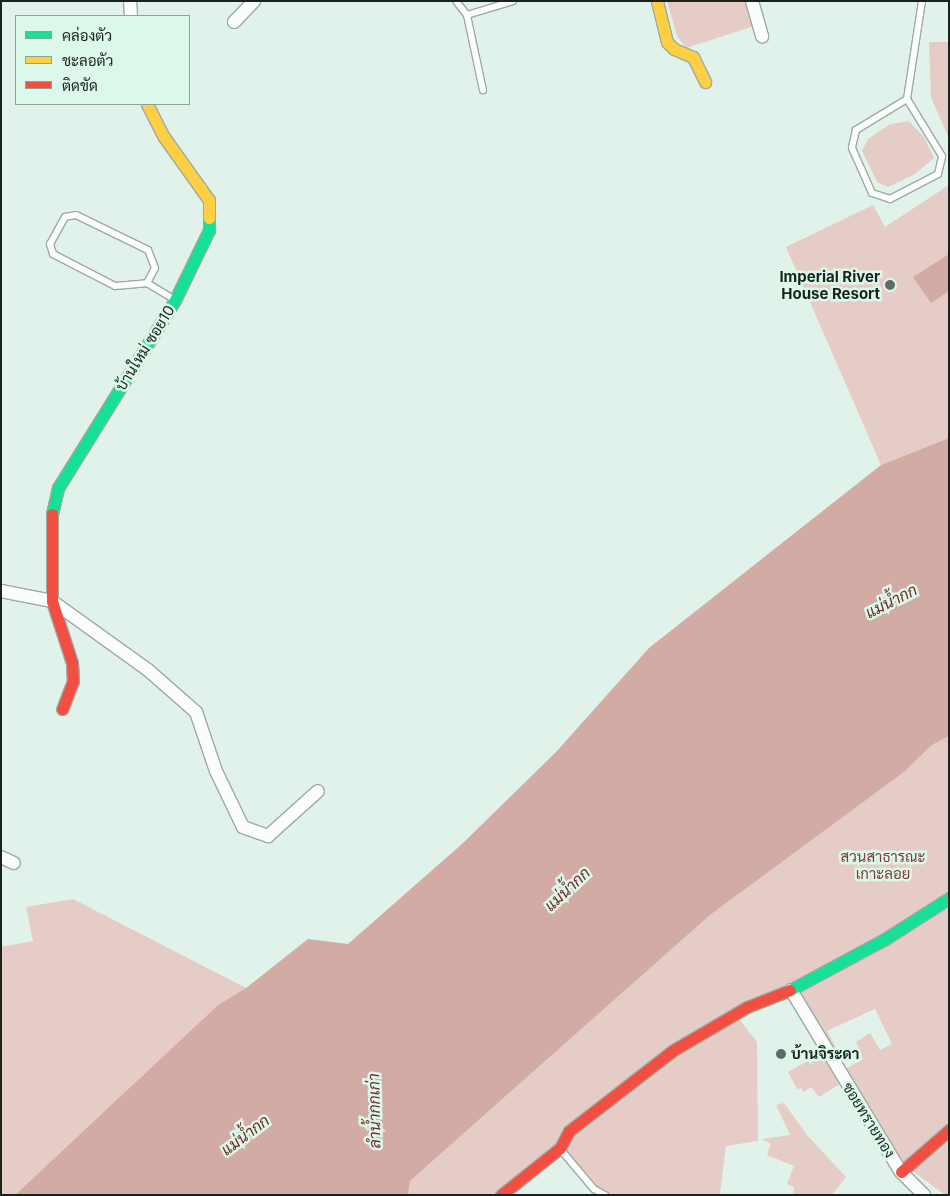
<!DOCTYPE html>
<html>
<head>
<meta charset="utf-8">
<style>
	body { margin:0 }
	#map { position:relative; width:950px; height:1196px; overflow:hidden; background:#e1f2ea; font-family:Inter,Sarabun,sans-serif }
	div>[style] { position:absolute }
	[style*='--x'] { left:calc(var(--x)*1px); top:calc(var(--y)*1px); width:calc(var(--w)*1px); rotate:calc(var(--a)*1deg) }
	.green>* { inset:0; background:#e6ccc6 }
	.water>* { inset:0; background:#d2aba5 }
	.roads { filter:drop-shadow(1px 0 #9daaa4) drop-shadow(-1px 0 #9daaa4) drop-shadow(0 1px #9daaa4) drop-shadow(0 -1px #9daaa4) }
	.lane>* { height:6px; margin:-3px; padding:0 3px; transform-origin:3px; border-radius:3px; background:#fafdfc }
	.street>* { height:12px; margin:-6px; padding:0 6px; transform-origin:6px; border-radius:6px; background:#fafdfc }
	.fast>* { height:11px; margin:-5.5px; padding:0 5.5px; transform-origin:5.5px; border-radius:5.5px; background:#16e098 }
	.slow>* { height:11px; margin:-5.5px; padding:0 5.5px; transform-origin:5.5px; border-radius:5.5px; background:#ffcf43 }
	.jam>* { height:11px; margin:-5.5px; padding:0 5.5px; transform-origin:5.5px; border-radius:5.5px; background:#f24e42 }
	.dots>* { width:14px; height:14px; translate:-50% -50%; box-sizing:border-box; border:2px solid #dbf8ea; border-radius:50% }
	span { translate:-50% -50%; white-space:nowrap; text-align:center; line-height:1.15; -webkit-text-stroke:5px #dbf8ea; paint-order:stroke }
	.poi-label { font-size:15px; color:#19231e; font-weight:700 }
	.right { translate:-100% -50%; text-align:right }
	.left { translate:0 -50%; text-align:left }
	.street-label { font-size:15px; color:#19231e }
	.park-label { font-size:15px; color:#883a38 }
	.water-label { font-size:16px; color:#742727; font-style:italic }
	.frame { position:absolute; inset:0; border:2px solid #19231e; pointer-events:none }
	.legend { position:absolute; left:15px; top:15px; width:175px; height:90px; box-sizing:border-box; background:#dbf8ea; border:1px solid #8da398; margin:0; padding:6px 9px; list-style:none; font-size:15px; color:#19231e }
	.legend li { display:flex; align-items:center; gap:10px; height:25px }
	.legend b { width:25px; border:1px solid #8da398 }
</style>
</head>
<body>
<div id="map">
	<div class="green">
		<i style="clip-path:polygon(667px 1px,747px 1px,754px 26px,686px 48px,677px 36px)"></i>
		<i style="clip-path:polygon(929px 42px,949px 42px,949px 139px,931px 97px)"></i>
		<i style="clip-path:polygon(909px 121px,924px 137px,934px 158px,915px 174px,888px 187px,877px 182px,862px 151px,868px 139px,890px 124px)"></i>
		<i style="clip-path:polygon(949px 185px,949px 438px,881px 465px,786px 247px,873px 205px,885px 227px)"></i>
		<i style="clip-path:polygon(evenodd,949px 736px,949px 1130px,901px 1172px,791px 991px,735px 1014px,757px 1042px,758px 1141px,726px 1146px,720px 1193px,723px 1195px,605px 1195px,594px 1189px,560px 1149px,501px 1195px,408px 1195px,410px 1181px,710px 915px,904px 772px,932px 745px,949px 736px,875px 1009px,892px 1044px,880px 1050px,870px 1033px,856px 1042px,863px 1059px,847px 1068px,827px 1031px,875px 1009px)"></i>
		<i style="clip-path:polygon(73px 899px,246px 988px,218px 1005px,15px 1195px,1px 1195px,1px 947px,33px 941px,26px 907px)"></i>
		<i style="clip-path:polygon(822px 1053px,840px 1084px,819px 1097px,811px 1087px,804px 1092px,801px 1088px,797px 1089px,788px 1072px)"></i>
		<i style="clip-path:polygon(784px 1103px,807px 1135px,846px 1177px,832px 1195px,793px 1195px,794px 1187px,787px 1184px,794px 1166px,767px 1155px,771px 1144px,762px 1139px,790px 1135px,776px 1105px)"></i>
		<i style="clip-path:polygon(949px 1137px,949px 1195px,945px 1195px,910px 1169px)"></i>
	</div>
	<div class="water">
		<i style="clip-path:polygon(949px 254px,949px 291px,931px 303px,913px 277px)"></i>
		<i style="clip-path:polygon(949px 438px,949px 736px,932px 745px,904px 772px,710px 915px,410px 1181px,408px 1195px,15px 1195px,218px 1005px,246px 988px,308px 939px,348px 944px,462px 844px,556px 752px,649px 648px,881px 465px)"></i>
	</div>
	<div class="roads">
		<div class="lane">
			<i style="--x:456;--y:1;--w:18;--a:52"></i>
			<i style="--x:467;--y:15;--w:77;--a:78"></i>
			<i style="--x:467;--y:15;--w:48;--a:-16.9"></i>
			<i style="--x:907;--y:99;--w:60;--a:148.7"></i>
			<i style="--x:856;--y:130;--w:18;--a:103"></i>
			<i style="--x:852;--y:148;--w:49;--a:66"></i>
			<i style="--x:872;--y:193;--w:19;--a:18"></i>
			<i style="--x:890;--y:199;--w:54;--a:-27.5"></i>
			<i style="--x:938;--y:174;--w:18;--a:-77"></i>
			<i style="--x:942;--y:156;--w:67;--a:-121.6"></i>
			<i style="--x:907;--y:99;--w:99;--a:-81.3"></i>
			<i style="--x:147;--y:283;--w:17;--a:-62"></i>
			<i style="--x:155;--y:268;--w:19;--a:-111"></i>
			<i style="--x:148;--y:250;--w:80;--a:-154.1"></i>
			<i style="--x:76;--y:215;--w:11;--a:170"></i>
			<i style="--x:65;--y:217;--w:31;--a:119"></i>
			<i style="--x:50;--y:244;--w:10;--a:73"></i>
			<i style="--x:53;--y:254;--w:70;--a:27.3"></i>
			<i style="--x:115;--y:286;--w:32;--a:-5"></i>
			<i style="--x:147;--y:283;--w:31;--a:31"></i>
			<i style="--x:561;--y:1150;--w:51;--a:49.8"></i>
			<i style="--x:594;--y:1189;--w:13;--a:29"></i>
		</div>
		<div class="street">
			<i style="--x:130;--y:1;--w:15;--a:86"></i>
			<i style="--x:752;--y:1;--w:37;--a:74"></i>
			<i style="--x:234;--y:22;--w:29;--a:-46"></i>
			<i style="--x:1;--y:591;--w:52;--a:11.1"></i>
			<i style="--x:52;--y:601;--w:118;--a:35.7"></i>
			<i style="--x:148;--y:670;--w:64;--a:41.2"></i>
			<i style="--x:196;--y:712;--w:62;--a:71.3"></i>
			<i style="--x:216;--y:771;--w:62;--a:64.3"></i>
			<i style="--x:243;--y:827;--w:27;--a:20"></i>
			<i style="--x:268;--y:836;--w:67;--a:-42"></i>
			<i style="--x:1;--y:857;--w:14;--a:25"></i>
			<i style="--x:791;--y:990;--w:213;--a:58.9"></i>
			<i style="--x:901;--y:1172;--w:33;--a:45"></i>
		</div>
		<div class="fast">
			<i style="--x:52;--y:514;--w:27;--a:-77"></i>
			<i style="--x:58;--y:488;--w:221;--a:-58.1"></i>
			<i style="--x:175;--y:300;--w:78;--a:-64.1"></i>
			<i style="--x:209;--y:230;--w:12;--a:-90"></i>
			<i style="--x:790;--y:990;--w:108;--a:-28.2"></i>
			<i style="--x:885;--y:939;--w:76;--a:-32.6"></i>
		</div>
		<div class="slow">
			<i style="--x:657;--y:1;--w:42;--a:76.3"></i>
			<i style="--x:667;--y:42;--w:10;--a:45"></i>
			<i style="--x:674;--y:49;--w:21;--a:23"></i>
			<i style="--x:693;--y:57;--w:28;--a:64"></i>
			<i style="--x:147;--y:104;--w:37;--a:63"></i>
			<i style="--x:164;--y:137;--w:77;--a:54.5"></i>
			<i style="--x:209;--y:200;--w:18;--a:90"></i>
		</div>
		<div class="jam">
			<i style="--x:52;--y:514;--w:87;--a:90"></i>
			<i style="--x:52;--y:601;--w:65;--a:72.1"></i>
			<i style="--x:72;--y:663;--w:18;--a:87"></i>
			<i style="--x:73;--y:681;--w:30;--a:111"></i>
			<i style="--x:901;--y:1172;--w:64;--a:-41.2"></i>
			<i style="--x:501;--y:1195;--w:75;--a:-38.5"></i>
			<i style="--x:560;--y:1148;--w:19;--a:-62"></i>
			<i style="--x:569;--y:1131;--w:130;--a:-37.8"></i>
			<i style="--x:672;--y:1051;--w:87;--a:-30.4"></i>
			<i style="--x:747;--y:1007;--w:46;--a:-21.6"></i>
		</div>
	</div>
	<div class="dots">
		<i style="left:890px;top:285px;background:#5f6b65"></i>
		<i style="left:781px;top:1054px;background:#5f6b65"></i>
	</div>
	<div class="poi-label">
		<span class="right" style="left:880px;top:285px">Imperial River<br>House Resort</span>
		<span class="left" style="left:791px;top:1054px">บ้านจิระดา</span>
	</div>
	<div class="street-label">
		<span style="left:145px;top:348px;rotate:-58deg">บ้านใหม่ ซอย10</span>
		<span style="left:869px;top:1120px;rotate:58deg">ซอยทรายทอง</span>
	</div>
	<div class="park-label">
		<span style="left:883px;top:865px">สวนสาธารณะ<br>เกาะลอย</span>
	</div>
	<div class="water-label">
		<span style="left:891px;top:601px;rotate:-27deg">แม่น้ำกก</span>
		<span style="left:567px;top:889px;rotate:-43deg">แม่น้ำกก</span>
		<span style="left:374px;top:1111px;rotate:-91deg">ลำน้ำกกเก่า</span>
		<span style="left:245px;top:1135px;rotate:-37deg">แม่น้ำกก</span>
	</div>
	<div class="frame"></div>
	<ul class="legend">
	<li><b style="height:6px;background:#16e098"></b>คล่องตัว</li>
	<li><b style="height:6px;background:#ffcf43"></b>ชะลอตัว</li>
	<li><b style="height:6px;background:#f24e42"></b>ติดขัด</li>
	</ul>
</div>
</body>
</html>
